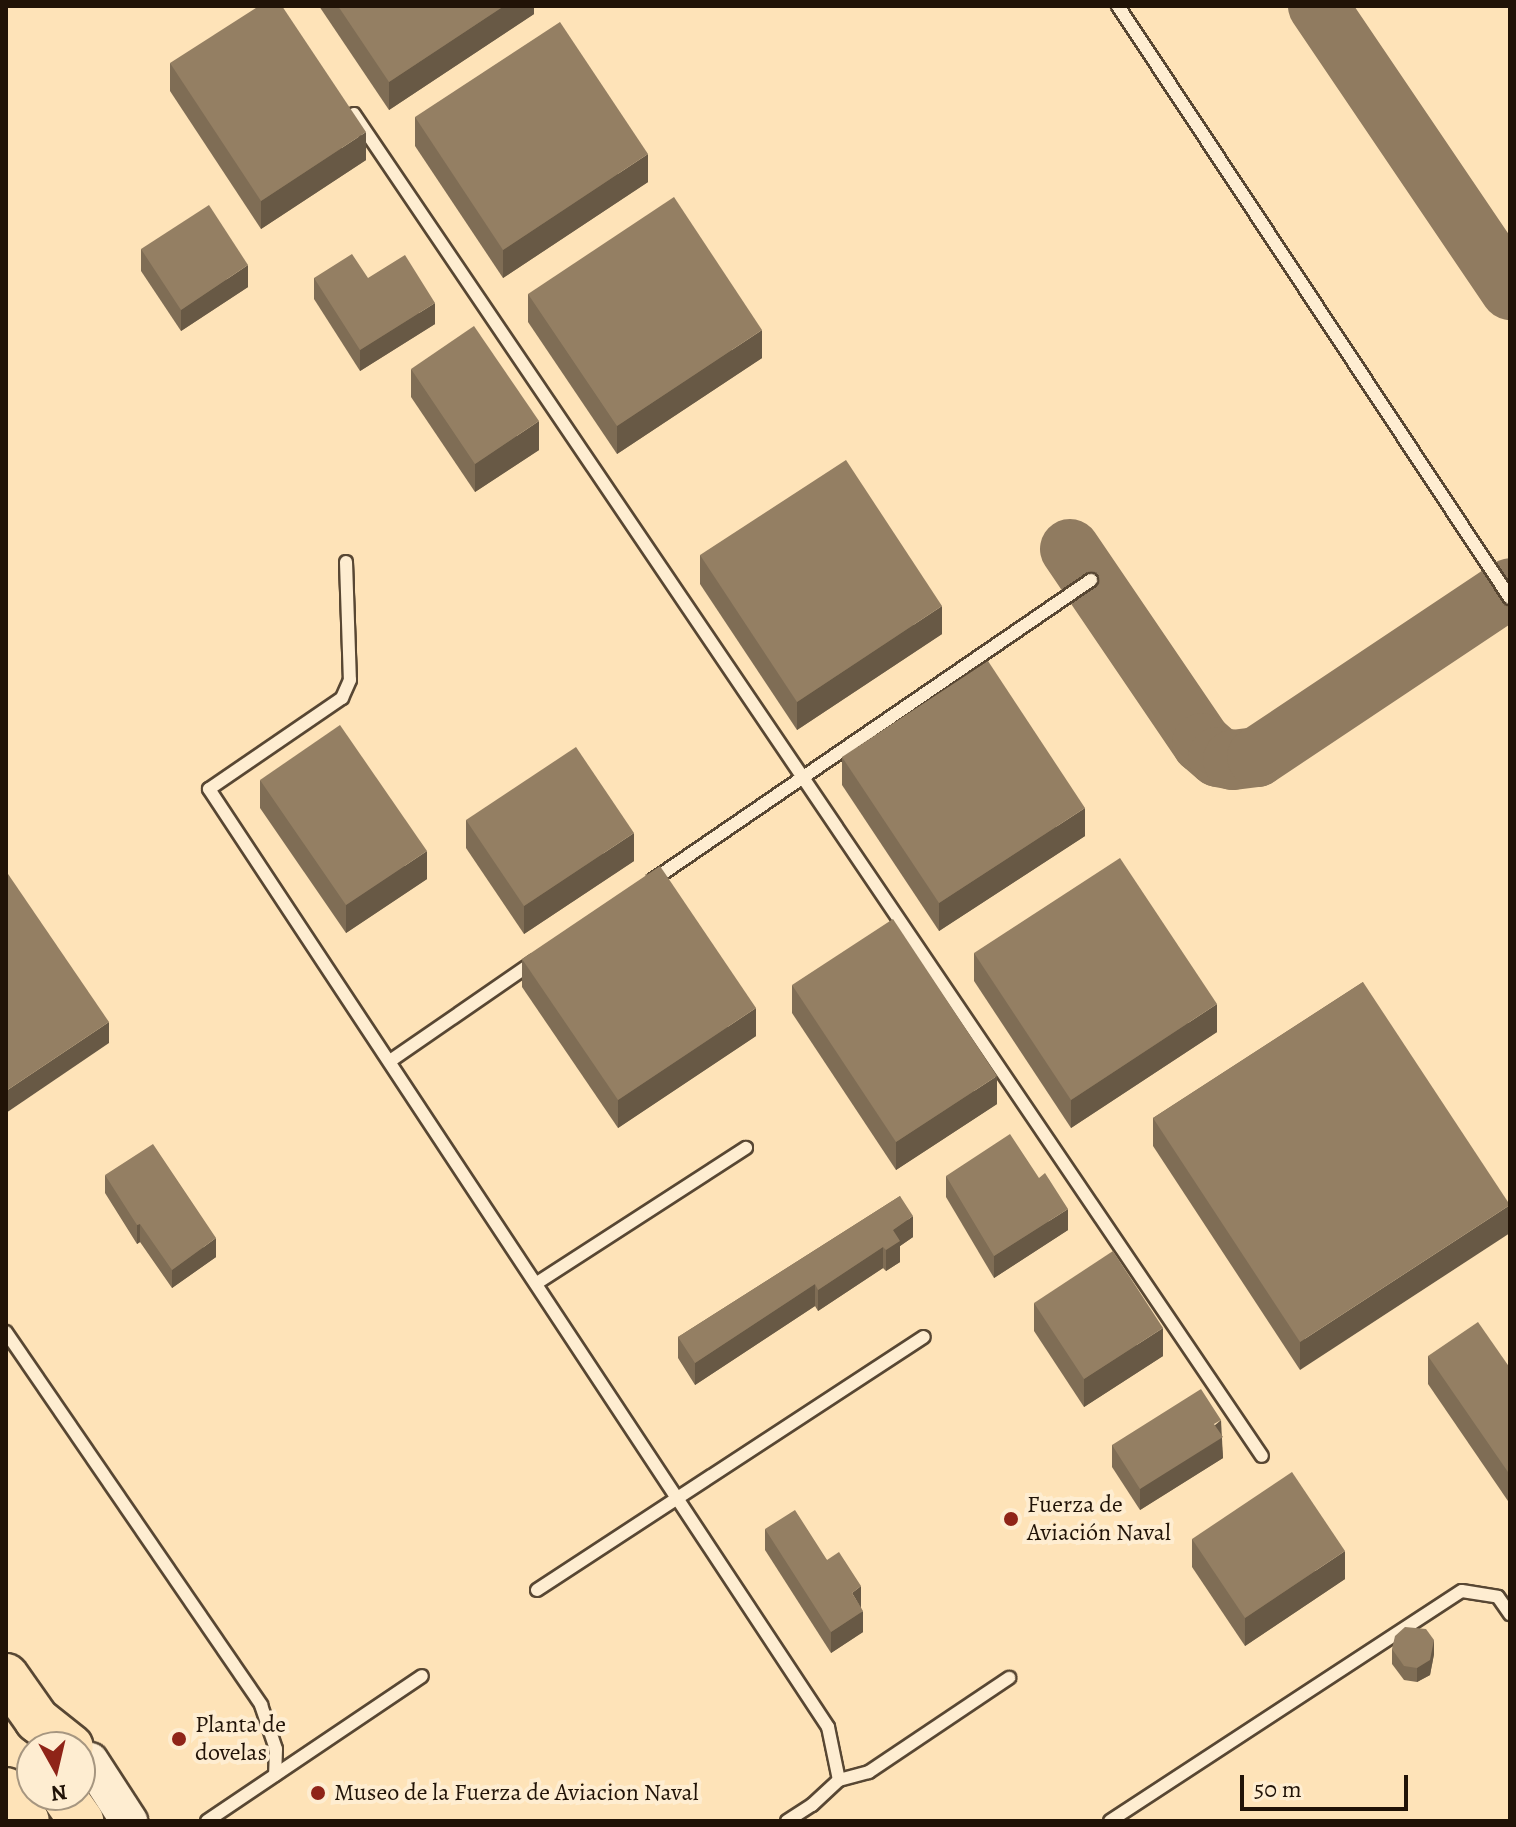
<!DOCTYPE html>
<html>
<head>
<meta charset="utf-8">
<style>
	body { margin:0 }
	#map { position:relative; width:1516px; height:1827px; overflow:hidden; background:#fee3b8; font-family:Alegreya,serif }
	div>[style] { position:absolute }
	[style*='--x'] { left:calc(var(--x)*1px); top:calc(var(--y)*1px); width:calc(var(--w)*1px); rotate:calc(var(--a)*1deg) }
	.taxiway>* { height:60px; margin:-30px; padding:0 30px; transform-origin:30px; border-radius:30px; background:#907b60 }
	.roads { filter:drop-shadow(2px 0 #584733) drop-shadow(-2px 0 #584733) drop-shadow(0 2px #584733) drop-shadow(0 -2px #584733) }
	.lane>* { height:12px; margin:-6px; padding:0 6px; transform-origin:6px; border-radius:6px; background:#feedd1 }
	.secondary>* { height:36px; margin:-18px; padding:0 18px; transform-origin:18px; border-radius:18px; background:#feedd1 }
	.highway>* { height:44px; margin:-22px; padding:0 22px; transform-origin:22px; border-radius:22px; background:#fee3b8 }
	.wall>* { inset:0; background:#7f6d55 }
	.shaded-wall>* { inset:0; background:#685945 }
	.building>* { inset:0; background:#947f63 }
	.dots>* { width:22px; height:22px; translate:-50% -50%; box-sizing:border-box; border:4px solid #feedd1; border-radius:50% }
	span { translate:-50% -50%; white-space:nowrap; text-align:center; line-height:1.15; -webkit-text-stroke:8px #feedd1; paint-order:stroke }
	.poi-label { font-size:24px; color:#211307 }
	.left { translate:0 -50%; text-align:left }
	.frame { position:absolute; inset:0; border:8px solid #211307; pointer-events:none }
	.north { position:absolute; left:16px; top:1731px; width:80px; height:80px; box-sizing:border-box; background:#feedd1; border:2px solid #a69680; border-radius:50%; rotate:172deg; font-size:22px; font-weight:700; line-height:32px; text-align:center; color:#211307 }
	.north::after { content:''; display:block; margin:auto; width:28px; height:36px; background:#8f2418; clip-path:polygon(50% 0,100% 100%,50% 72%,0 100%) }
	.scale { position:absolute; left:1240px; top:1775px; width:168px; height:36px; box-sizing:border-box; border:4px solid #211307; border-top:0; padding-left:10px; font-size:24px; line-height:28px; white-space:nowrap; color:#211307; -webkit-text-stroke:6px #feedd1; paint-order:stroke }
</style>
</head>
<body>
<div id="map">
	<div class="taxiway">
		<i style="--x:1318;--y:6;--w:343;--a:55.9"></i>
		<i style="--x:1070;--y:549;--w:235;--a:55.8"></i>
		<i style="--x:1202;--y:743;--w:21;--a:41"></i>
		<i style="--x:1218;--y:757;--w:15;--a:11"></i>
		<i style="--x:1233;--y:760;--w:24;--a:-7"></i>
		<i style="--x:1257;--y:757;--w:304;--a:-33.7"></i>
	</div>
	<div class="roads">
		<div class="lane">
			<i style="--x:1118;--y:6;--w:710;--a:56.49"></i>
			<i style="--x:354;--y:114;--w:1620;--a:55.92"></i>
			<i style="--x:346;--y:562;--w:118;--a:88.1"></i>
			<i style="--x:350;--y:680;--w:20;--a:114"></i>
			<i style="--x:342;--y:698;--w:161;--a:145.6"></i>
			<i style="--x:209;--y:789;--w:1124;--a:56.58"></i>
			<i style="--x:828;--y:1727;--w:54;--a:78.3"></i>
			<i style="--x:653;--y:880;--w:531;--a:-34.41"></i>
			<i style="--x:390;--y:1061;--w:176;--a:-34.6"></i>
			<i style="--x:537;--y:1283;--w:249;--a:-32.9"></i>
			<i style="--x:6;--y:1332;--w:452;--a:55.6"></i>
			<i style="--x:261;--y:1705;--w:46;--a:71.2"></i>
			<i style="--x:276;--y:1749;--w:26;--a:92"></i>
			<i style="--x:537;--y:1590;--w:462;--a:-33.2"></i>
			<i style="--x:207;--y:1821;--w:259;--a:-34"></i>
			<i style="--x:787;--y:1821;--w:30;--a:-33"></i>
			<i style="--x:812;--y:1805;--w:37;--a:-43"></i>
			<i style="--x:839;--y:1780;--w:31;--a:-15"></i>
			<i style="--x:869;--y:1772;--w:169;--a:-33.9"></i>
			<i style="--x:1110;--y:1821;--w:420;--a:-33.2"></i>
			<i style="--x:1462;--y:1591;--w:36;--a:9"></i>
			<i style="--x:1498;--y:1597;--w:21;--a:55"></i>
		</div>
		<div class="secondary">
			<i style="--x:90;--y:1761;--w:72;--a:57"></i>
		</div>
		<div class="highway">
			<i style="--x:6;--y:1676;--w:54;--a:54.8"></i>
			<i style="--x:37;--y:1720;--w:43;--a:38.5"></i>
			<i style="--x:6;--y:1790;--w:37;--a:56"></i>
			<i style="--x:63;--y:1795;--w:32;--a:55"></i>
		</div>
	</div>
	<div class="wall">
		<i style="clip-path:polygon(319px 6px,534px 6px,534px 14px,389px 110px)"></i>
		<i style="clip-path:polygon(170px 63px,366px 160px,261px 229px,170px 91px)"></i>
		<i style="clip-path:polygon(415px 117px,648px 182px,503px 278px,415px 146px)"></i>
		<i style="clip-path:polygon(141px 249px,248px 287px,181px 331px,141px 271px)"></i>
		<i style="clip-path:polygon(314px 278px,368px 278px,435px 324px,360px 371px,314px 299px)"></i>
		<i style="clip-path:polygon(528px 294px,762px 358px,617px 454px,528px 322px)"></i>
		<i style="clip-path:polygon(411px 369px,539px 450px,475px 492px,411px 397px)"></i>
		<i style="clip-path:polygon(700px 555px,942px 634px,797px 730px,700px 584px)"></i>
		<i style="clip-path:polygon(842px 757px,1085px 836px,939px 931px,842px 785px)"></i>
		<i style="clip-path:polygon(260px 780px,427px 879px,346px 933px,260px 808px)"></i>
		<i style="clip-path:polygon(466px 820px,634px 861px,524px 934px,466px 848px)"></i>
		<i style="clip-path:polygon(974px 953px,1217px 1032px,1071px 1128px,974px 981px)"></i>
		<i style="clip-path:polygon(522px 959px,756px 1036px,618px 1128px,522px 987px)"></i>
		<i style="clip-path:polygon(1363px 982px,1300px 1370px,1153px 1146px,1153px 1118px)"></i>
		<i style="clip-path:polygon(792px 985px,997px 1104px,896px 1170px,792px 1013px)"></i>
		<i style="clip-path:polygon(105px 1175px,216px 1257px,172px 1288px,140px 1242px,137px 1244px,105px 1193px)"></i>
		<i style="clip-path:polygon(946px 1176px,1068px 1230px,994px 1278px,946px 1197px)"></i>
		<i style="clip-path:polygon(900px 1196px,913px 1237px,900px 1246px,900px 1262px,886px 1271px,883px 1268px,818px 1311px,815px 1306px,695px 1385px,678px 1358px,678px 1337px)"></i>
		<i style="clip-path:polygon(1034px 1303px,1163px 1356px,1084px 1407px,1034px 1331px)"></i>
		<i style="clip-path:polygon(1428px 1356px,1510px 1368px,1508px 1501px,1428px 1384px)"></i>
		<i style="clip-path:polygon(1221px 1434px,1223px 1458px,1140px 1510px,1112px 1467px,1112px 1445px)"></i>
		<i style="clip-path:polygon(765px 1529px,827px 1560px,861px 1607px,863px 1632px,831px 1653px,765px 1550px)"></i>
		<i style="clip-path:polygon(1192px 1539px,1345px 1579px,1245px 1646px,1192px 1567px)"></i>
		<i style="clip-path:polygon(1392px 1649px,1434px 1654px,1430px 1675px,1417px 1682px,1404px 1680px,1392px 1664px)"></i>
	</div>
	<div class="shaded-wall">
		<i style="clip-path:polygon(504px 6px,534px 6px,534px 14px,389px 110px,389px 82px)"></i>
		<i style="clip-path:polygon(366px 132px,366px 160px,261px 229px,261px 201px)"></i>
		<i style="clip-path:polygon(648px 154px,648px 182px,503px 278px,503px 250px)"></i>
		<i style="clip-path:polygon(248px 265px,248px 287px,181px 331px,181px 310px)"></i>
		<i style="clip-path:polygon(435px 303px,435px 324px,360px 371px,360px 350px)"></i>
		<i style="clip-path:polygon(762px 330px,762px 358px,617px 454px,617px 426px)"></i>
		<i style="clip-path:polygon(539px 421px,539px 450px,475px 492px,475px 464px)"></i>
		<i style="clip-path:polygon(942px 606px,942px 634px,797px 730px,797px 702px)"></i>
		<i style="clip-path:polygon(1085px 808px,1085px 836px,939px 931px,939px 903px)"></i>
		<i style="clip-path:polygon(634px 833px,634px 861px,524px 934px,524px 906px)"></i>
		<i style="clip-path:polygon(427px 851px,427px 879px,346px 933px,346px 905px)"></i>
		<i style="clip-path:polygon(1217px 1004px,1217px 1032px,1071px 1128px,1071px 1100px)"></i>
		<i style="clip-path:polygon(756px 1008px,756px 1036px,618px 1128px,618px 1100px)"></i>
		<i style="clip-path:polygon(109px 1022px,109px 1043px,6px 1113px,6px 1091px)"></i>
		<i style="clip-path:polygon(997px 1076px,997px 1104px,896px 1170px,896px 1142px)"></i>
		<i style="clip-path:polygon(1510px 1205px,1510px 1233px,1300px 1370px,1300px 1342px)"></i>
		<i style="clip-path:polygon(1068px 1209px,1068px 1230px,994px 1278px,994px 1256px)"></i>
		<i style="clip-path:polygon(913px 1216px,913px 1237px,900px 1246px,900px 1262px,886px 1271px,886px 1250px,893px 1230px)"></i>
		<i style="clip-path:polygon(140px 1224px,140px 1242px,137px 1244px,137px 1225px)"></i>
		<i style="clip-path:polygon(216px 1238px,216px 1257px,172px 1288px,172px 1270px)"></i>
		<i style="clip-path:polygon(883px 1247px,883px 1268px,818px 1311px,818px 1290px)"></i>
		<i style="clip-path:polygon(815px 1284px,815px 1306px,695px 1385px,695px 1363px)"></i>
		<i style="clip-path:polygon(1163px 1328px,1163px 1356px,1084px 1407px,1084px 1379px)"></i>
		<i style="clip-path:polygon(1221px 1420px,1223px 1458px,1140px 1510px,1140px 1489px)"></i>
		<i style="clip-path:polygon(1510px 1471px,1510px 1499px,1508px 1501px,1508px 1472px)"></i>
		<i style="clip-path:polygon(1345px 1551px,1345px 1579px,1245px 1646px,1245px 1618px)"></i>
		<i style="clip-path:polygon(861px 1586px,861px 1608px,852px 1593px)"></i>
		<i style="clip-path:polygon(863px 1611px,863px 1632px,831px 1653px,831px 1632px)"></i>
		<i style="clip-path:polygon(1434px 1640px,1434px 1654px,1430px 1675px,1417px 1682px,1417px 1668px)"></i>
	</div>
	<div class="building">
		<i style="clip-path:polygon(259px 6px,282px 6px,366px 132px,261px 201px,170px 63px)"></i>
		<i style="clip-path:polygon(338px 6px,504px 6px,389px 82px)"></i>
		<i style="clip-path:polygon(560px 22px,648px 154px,503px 250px,415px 117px)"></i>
		<i style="clip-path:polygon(674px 197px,762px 330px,617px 426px,528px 294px)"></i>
		<i style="clip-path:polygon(209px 205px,248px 265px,181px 310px,141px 249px)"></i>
		<i style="clip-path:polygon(352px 254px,368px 278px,405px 255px,435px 303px,360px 350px,314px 278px)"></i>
		<i style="clip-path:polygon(474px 326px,539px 421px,475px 464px,411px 369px)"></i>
		<i style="clip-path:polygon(846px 460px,942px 606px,797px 702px,700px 555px)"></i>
		<i style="clip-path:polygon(988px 661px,1085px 808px,939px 903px,842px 757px)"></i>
		<i style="clip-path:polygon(340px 725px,427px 851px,346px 905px,260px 780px)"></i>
		<i style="clip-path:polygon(576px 747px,634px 833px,524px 906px,466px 820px)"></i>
		<i style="clip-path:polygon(1120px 858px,1217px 1004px,1071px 1100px,974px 953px)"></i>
		<i style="clip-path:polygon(660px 866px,756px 1008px,618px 1100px,522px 959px)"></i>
		<i style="clip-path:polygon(6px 871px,109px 1022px,6px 1091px)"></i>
		<i style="clip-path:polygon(893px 919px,997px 1076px,896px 1142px,792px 985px)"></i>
		<i style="clip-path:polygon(1363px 982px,1510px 1205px,1300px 1342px,1153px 1118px)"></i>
		<i style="clip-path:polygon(1010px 1134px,1039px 1178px,1045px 1173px,1068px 1209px,994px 1256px,946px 1176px)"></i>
		<i style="clip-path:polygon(153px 1144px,216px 1238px,172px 1270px,140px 1224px,137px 1225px,105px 1175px)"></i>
		<i style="clip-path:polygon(900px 1196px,913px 1216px,893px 1230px,900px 1241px,886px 1250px,883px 1247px,818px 1290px,815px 1284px,695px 1363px,678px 1337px)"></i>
		<i style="clip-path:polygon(1113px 1251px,1163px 1328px,1084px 1379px,1034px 1303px)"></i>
		<i style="clip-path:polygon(1478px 1322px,1510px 1368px,1510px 1471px,1508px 1472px,1428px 1356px)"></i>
		<i style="clip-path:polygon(1201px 1389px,1221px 1420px,1214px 1424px,1223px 1437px,1140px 1489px,1112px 1445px)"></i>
		<i style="clip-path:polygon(1292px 1472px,1345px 1551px,1245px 1618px,1192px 1539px)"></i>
		<i style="clip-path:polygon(795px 1510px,827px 1560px,839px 1552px,861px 1586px,852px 1593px,863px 1611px,831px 1632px,765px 1529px)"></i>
		<i style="clip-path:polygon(1405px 1627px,1426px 1629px,1434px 1640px,1430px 1660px,1417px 1668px,1404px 1666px,1392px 1649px,1395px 1636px)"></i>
	</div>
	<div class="dots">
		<i style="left:1011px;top:1519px;background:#8f2418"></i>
		<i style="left:179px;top:1739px;background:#8f2418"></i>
		<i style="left:318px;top:1793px;background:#8f2418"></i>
	</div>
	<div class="poi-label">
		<span class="left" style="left:1027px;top:1519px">Fuerza de<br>Aviación Naval</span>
		<span class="left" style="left:195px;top:1739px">Planta de<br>dovelas</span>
		<span class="left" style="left:334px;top:1793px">Museo de la Fuerza de Aviacion Naval</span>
	</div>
	<div class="frame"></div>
	<div class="north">N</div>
	<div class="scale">50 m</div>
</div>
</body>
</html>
